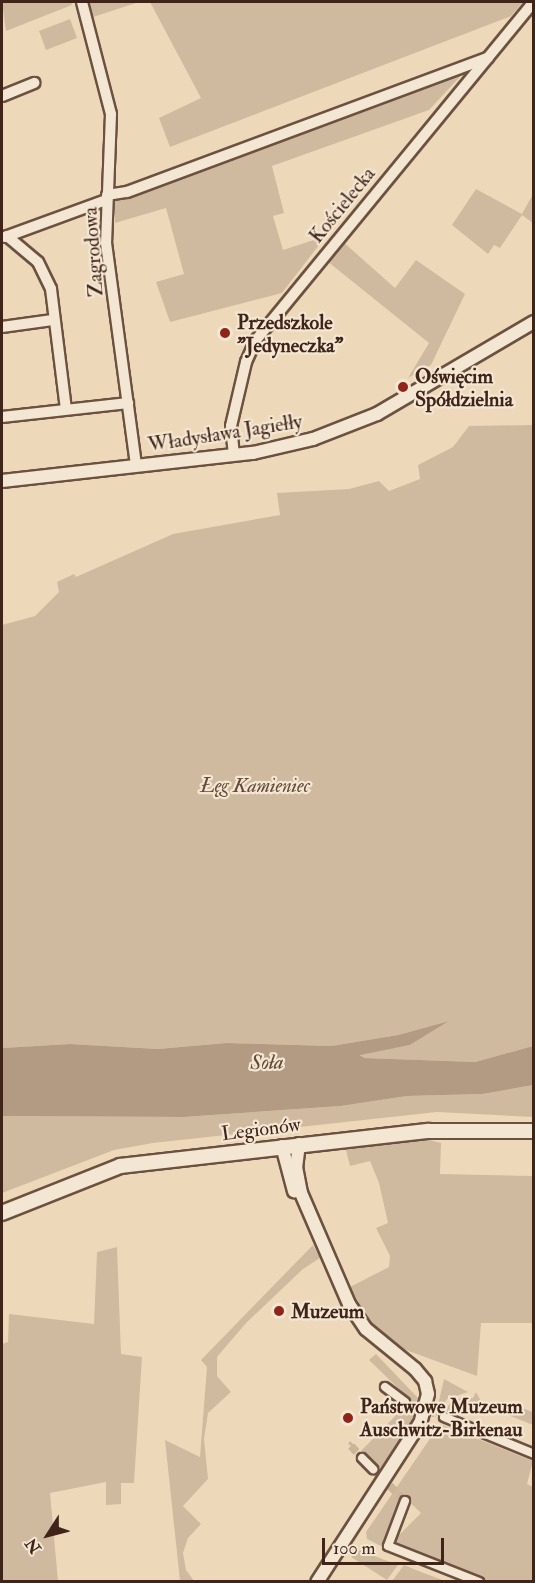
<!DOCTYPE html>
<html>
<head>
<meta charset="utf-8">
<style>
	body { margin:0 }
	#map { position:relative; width:535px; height:1583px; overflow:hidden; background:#edd9ba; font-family:"IM FELL Double Pica",serif }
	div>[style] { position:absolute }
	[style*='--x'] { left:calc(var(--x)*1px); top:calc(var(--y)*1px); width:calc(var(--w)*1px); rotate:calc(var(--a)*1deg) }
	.green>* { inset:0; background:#d0ba9f }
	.water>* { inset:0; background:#b39b83 }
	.pedestrian-tunnel>* { height:8px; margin-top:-4px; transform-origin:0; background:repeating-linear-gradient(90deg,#cbb59a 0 8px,transparent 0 12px) }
	.roads { filter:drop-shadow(2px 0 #6c5141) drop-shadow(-2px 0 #6c5141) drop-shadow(0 2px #6c5141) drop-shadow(0 -2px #6c5141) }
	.pedestrian>* { height:8px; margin:-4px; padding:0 4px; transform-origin:4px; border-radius:4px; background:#f3e6d2 }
	.minor>* { height:10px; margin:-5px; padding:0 5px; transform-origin:5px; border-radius:5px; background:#f3e6d2 }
	.tertiary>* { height:12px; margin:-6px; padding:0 6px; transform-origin:6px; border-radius:6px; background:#f3e6d2 }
	.secondary>* { height:14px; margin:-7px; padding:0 7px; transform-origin:7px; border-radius:7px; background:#f3e6d2 }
	.dots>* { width:16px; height:16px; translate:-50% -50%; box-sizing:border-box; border:3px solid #f3e6d2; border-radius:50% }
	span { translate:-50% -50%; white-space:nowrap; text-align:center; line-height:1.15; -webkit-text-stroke:4.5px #f3e6d2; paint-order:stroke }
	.street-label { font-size:20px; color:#412419 }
	.poi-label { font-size:20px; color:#412419; font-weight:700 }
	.left { translate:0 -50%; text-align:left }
	.park-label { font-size:20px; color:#654a3a; font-style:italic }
	.water-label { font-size:21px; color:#634839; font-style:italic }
	.frame { position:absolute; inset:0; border:3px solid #412419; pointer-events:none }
	.north { position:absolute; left:18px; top:1505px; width:60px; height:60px; -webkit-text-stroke:4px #f3e6d2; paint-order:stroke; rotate:234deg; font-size:16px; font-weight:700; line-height:24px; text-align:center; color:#412419 }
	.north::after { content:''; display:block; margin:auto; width:21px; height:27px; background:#412419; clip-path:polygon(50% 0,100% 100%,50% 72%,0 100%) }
	.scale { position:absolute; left:322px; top:1538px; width:122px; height:27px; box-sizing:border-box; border:3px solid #412419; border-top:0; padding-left:8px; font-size:18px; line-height:21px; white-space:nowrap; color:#412419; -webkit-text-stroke:4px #f3e6d2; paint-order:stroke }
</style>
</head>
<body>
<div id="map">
	<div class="green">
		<i style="clip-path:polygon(2px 2px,71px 2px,72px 5px,6px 31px)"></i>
		<i style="clip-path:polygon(88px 2px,139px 2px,93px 17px)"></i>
		<i style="clip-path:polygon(150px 2px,523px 2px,511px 16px,170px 147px,159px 118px,201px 98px)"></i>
		<i style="clip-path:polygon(70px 19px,77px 38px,46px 50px,39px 31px)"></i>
		<i style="clip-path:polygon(469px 67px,429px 110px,272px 166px,284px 213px,273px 216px,283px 250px,326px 236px,282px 293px,170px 322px,156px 282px,184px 274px,166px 208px,115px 223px,114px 199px)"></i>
		<i style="clip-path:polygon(476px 189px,522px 214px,533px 194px,533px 223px,522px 215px,500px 248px,494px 245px,488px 254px,452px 225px)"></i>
		<i style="clip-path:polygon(342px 241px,395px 288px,416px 260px,465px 294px,431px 365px,408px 378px,429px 343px,327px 261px)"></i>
		<i style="clip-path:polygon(533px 425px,533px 1046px,475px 1062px,363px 1058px,360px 1054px,410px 1045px,449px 1021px,398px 1035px,331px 1046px,226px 1043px,158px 1049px,70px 1044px,2px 1048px,2px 625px,35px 616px,59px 592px,57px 582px,74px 574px,76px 577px,173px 534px,280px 515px,277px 493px,349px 489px,379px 481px,389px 491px,420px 479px,418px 465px,453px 447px,469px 426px)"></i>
		<i style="clip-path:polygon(533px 1085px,533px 1117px,437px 1112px,153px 1143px,114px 1150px,2px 1193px,2px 1116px,184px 1117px,341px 1106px,407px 1096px,483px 1094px)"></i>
		<i style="clip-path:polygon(422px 1138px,441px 1143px,440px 1174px,533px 1176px,533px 1323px,481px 1323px,477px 1376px,403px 1349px,381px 1333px,366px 1316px,350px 1287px,389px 1267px,390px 1256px,376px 1228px,388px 1223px,379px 1183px,370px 1161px,350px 1166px,346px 1150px)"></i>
		<i style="clip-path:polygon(313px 1245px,320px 1258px,303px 1269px,247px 1322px,217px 1357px,217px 1376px,231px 1392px,208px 1413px,204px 1439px,208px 1479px,183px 1506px,201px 1524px,188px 1538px,183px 1553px,186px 1570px,194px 1581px,180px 1581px,165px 1440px,200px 1457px,207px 1367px,201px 1360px)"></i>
		<i style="clip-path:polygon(117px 1247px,121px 1354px,142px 1357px,134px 1483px,121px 1483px,121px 1504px,106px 1505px,106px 1482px,50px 1493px,58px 1581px,2px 1581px,2px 1344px,8px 1342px,9px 1314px,94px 1324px,97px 1252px)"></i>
		<i style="clip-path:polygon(376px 1354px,419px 1399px,417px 1411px,382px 1469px,361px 1451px,407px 1404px,396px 1394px,400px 1390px,369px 1360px)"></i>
		<i style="clip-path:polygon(444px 1379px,468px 1392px,447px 1399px,435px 1418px)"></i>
		<i style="clip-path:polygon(476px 1392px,482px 1403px,476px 1415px,459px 1409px,455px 1417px,443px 1412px,454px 1399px,473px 1398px)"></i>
		<i style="clip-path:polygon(502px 1401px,533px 1412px,533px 1425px,490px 1408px)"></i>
		<i style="clip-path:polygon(440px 1424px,533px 1461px,527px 1484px,533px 1487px,533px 1581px,486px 1581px,389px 1545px,421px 1513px,404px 1497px,385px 1548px,367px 1539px,366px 1532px)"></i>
		<i style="clip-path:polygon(359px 1550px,398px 1565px,387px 1580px,351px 1557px)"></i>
		<i style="clip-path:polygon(404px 1565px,416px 1570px,445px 1581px,392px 1581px)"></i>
	</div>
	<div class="water">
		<i style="clip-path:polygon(449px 1021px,410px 1045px,360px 1055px,364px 1058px,475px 1062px,533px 1046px,533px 1085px,483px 1094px,407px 1096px,341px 1106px,184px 1117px,2px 1116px,2px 1048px,70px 1044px,158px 1049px,226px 1043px,331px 1046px,398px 1035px)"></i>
	</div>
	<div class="pedestrian-tunnel">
		<i style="--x:405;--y:1402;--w:42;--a:21"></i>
		<i style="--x:353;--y:1444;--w:3;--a:135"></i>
		<i style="--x:351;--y:1446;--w:16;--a:47"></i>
		<i style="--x:373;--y:1469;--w:45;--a:45"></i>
	</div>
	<div class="roads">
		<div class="pedestrian">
			<i style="--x:385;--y:1387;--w:25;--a:37"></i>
			<i style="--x:444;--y:1417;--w:97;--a:22.3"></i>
			<i style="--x:362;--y:1458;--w:16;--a:45"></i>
			<i style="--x:405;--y:1501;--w:48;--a:110.7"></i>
			<i style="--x:388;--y:1546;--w:98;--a:21.6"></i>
		</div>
		<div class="minor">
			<i style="--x:82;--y:2;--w:116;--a:75.5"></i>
			<i style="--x:111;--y:114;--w:129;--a:92.2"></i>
			<i style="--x:106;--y:243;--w:225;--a:82.3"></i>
			<i style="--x:2;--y:96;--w:35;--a:-22"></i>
			<i style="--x:107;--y:195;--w:20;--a:-9"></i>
			<i style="--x:127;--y:192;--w:385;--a:-20.4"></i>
			<i style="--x:7;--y:236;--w:40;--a:40"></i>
			<i style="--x:38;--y:262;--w:30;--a:64"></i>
			<i style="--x:51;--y:289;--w:121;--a:82.9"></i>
			<i style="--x:5;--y:237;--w:108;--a:-20.1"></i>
			<i style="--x:2;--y:327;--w:51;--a:-7.8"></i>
			<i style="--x:2;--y:417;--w:127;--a:-6.3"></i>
			<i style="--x:234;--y:455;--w:29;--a:-96"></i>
			<i style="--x:231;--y:426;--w:66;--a:-76.8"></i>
			<i style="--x:246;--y:362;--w:24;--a:-66"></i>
			<i style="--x:256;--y:340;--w:438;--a:-50.6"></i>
		</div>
		<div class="tertiary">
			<i style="--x:2;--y:481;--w:253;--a:-6.4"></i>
			<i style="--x:253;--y:453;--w:62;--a:-13.1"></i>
			<i style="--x:313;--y:439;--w:69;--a:-21.3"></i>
			<i style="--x:377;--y:414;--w:182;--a:-30.4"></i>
			<i style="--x:299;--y:1144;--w:23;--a:97"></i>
			<i style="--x:296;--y:1167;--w:26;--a:79"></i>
			<i style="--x:301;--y:1193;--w:121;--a:66.6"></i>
			<i style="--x:349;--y:1304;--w:30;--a:56"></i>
			<i style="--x:366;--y:1329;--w:63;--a:39.2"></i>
			<i style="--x:415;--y:1369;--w:16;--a:50"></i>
			<i style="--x:425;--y:1381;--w:13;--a:77"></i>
			<i style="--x:428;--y:1394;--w:30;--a:105"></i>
			<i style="--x:420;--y:1423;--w:189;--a:122.9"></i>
			<i style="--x:282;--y:1146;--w:47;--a:75.1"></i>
		</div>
		<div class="secondary">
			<i style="--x:2;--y:1213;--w:127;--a:-21.7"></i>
			<i style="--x:120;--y:1166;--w:311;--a:-6.5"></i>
			<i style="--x:429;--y:1131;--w:105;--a:0"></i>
		</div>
	</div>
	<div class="dots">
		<i style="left:225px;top:333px;background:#8f2418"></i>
		<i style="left:403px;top:387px;background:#8f2418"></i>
		<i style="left:279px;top:1311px;background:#8f2418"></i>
		<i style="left:348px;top:1418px;background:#8f2418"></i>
	</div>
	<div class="street-label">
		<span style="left:342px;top:205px;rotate:-51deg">Kościelecka</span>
		<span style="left:93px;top:252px;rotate:-94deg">Zagrodowa</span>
		<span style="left:225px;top:433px;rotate:-9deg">Władysława Jagiełły</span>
		<span style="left:261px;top:1129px;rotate:-7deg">Legionów</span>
	</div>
	<div class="poi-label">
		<span class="left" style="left:237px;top:334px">Przedszkole<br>"Jedyneczka"</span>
		<span class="left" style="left:415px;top:388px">Oświęcim<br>Spółdzielnia</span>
		<span class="left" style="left:291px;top:1311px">Muzeum</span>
		<span class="left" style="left:360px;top:1418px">Państwowe Muzeum<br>Auschwitz-Birkenau</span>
	</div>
	<div class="park-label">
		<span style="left:255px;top:785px">Łęg Kamieniec</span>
	</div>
	<div class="water-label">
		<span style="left:267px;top:1063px;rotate:-2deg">Soła</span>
	</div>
	<div class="frame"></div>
	<div class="north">N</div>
	<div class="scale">100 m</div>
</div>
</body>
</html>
